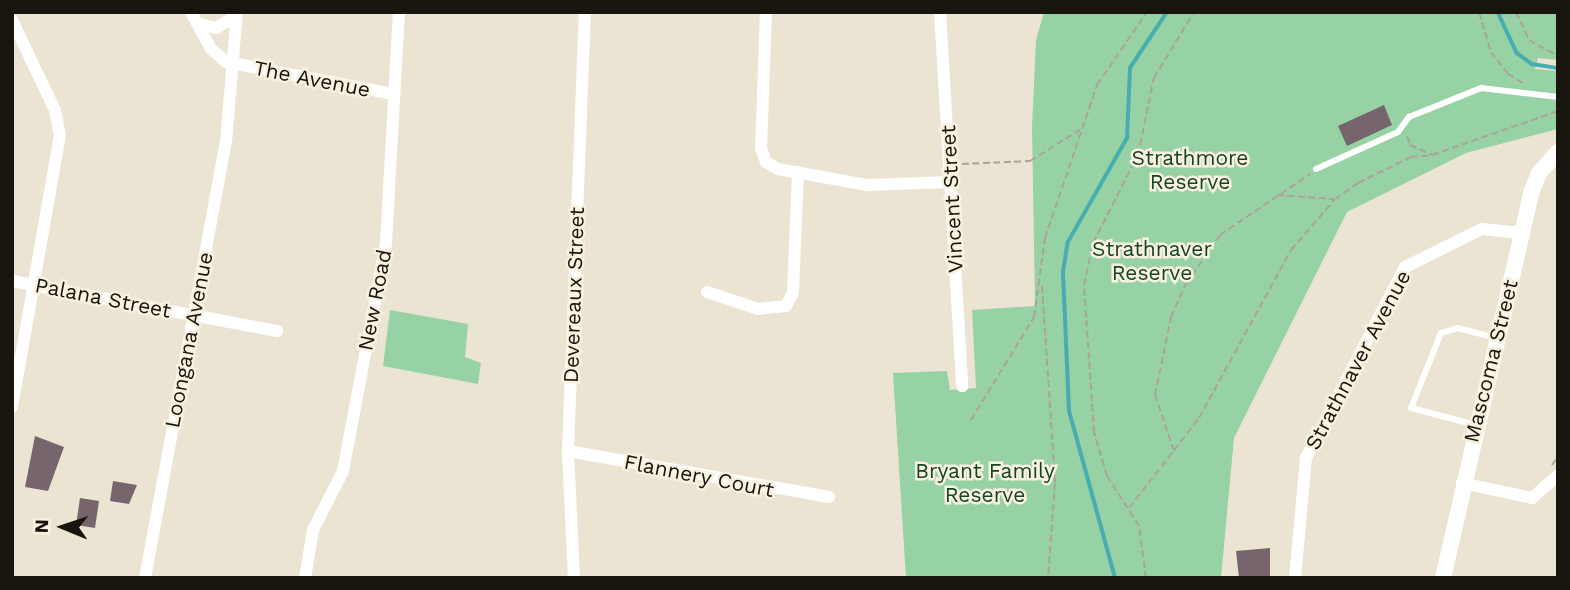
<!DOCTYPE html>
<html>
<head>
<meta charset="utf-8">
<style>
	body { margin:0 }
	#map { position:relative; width:1570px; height:590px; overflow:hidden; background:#ebe4d3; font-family:"Work Sans",sans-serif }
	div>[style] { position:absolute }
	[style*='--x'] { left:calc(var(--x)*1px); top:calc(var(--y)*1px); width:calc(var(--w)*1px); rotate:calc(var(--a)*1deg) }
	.green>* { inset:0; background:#97d2a5 }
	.stream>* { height:3.5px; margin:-1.75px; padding:0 1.75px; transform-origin:1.75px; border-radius:1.75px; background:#47adaf }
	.building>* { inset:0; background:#77656d }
	.path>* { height:2px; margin-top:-1px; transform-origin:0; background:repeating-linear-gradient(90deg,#aaa496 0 7px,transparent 0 10.5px) }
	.lane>* { height:6px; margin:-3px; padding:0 3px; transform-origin:3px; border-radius:3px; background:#fff }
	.street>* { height:12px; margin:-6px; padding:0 6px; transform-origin:6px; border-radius:6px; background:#fff }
	.secondary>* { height:16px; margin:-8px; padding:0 8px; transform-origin:8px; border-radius:8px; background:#fff }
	span { translate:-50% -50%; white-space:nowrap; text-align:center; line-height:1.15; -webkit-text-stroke:5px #f8f1e0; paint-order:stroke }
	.street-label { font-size:21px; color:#18150f }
	.park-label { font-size:21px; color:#154425 }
	.frame { position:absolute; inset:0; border:14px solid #18150f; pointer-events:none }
	.north { position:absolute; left:28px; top:492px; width:70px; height:70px; -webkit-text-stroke:5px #f8f1e0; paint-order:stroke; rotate:272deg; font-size:19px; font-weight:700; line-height:28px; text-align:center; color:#18150f }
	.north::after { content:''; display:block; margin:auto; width:24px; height:32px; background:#18150f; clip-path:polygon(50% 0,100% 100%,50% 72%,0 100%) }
</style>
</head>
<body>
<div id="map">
	<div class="green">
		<i style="clip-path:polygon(1044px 12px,1558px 12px,1558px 60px,1538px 58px,1535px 69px,1558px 71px,1558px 129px,1466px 153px,1347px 212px,1234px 438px,1221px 578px,906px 578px,893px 373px,947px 371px,950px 390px,976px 388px,972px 310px,1035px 306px,1032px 127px,1036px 40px)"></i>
		<i style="clip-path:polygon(390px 310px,468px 324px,465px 357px,481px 363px,478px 384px,383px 366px)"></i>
	</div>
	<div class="stream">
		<i style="--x:1498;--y:12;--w:45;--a:65.1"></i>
		<i style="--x:1517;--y:53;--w:19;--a:36"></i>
		<i style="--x:1532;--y:64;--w:26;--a:9"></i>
		<i style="--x:1115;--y:578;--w:173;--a:-105.4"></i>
		<i style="--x:1069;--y:411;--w:139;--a:-92.5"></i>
		<i style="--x:1063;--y:272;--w:30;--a:-81"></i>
		<i style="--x:1068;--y:242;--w:120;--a:-60.4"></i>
		<i style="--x:1127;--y:138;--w:70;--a:-87.5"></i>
		<i style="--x:1130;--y:68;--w:67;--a:-56.5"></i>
	</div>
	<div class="building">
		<i style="clip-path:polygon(1384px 105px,1392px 125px,1347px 146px,1338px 126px)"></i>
		<i style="clip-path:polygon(35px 436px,64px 447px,48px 491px,25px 487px)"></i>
		<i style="clip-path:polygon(113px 481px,137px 485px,129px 504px,110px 501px)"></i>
		<i style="clip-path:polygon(80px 498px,99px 501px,95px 528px,76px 525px)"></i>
		<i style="clip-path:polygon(1270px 548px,1270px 578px,1239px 578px,1236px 551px)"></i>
	</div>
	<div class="path">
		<i style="--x:1479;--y:12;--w:42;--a:73.3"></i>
		<i style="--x:1491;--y:52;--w:28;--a:52"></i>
		<i style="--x:1508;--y:74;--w:17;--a:31"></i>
		<i style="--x:1516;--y:12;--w:31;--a:65"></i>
		<i style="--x:1529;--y:40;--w:33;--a:29"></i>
		<i style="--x:1407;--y:136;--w:9;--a:72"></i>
		<i style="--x:1410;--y:145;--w:24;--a:24"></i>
		<i style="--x:1432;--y:155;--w:133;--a:-19.2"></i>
		<i style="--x:962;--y:164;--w:68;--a:-2.5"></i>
		<i style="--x:1030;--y:161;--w:62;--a:-31.9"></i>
		<i style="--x:1277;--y:195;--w:57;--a:4"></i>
		<i style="--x:1042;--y:286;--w:197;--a:86.2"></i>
		<i style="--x:1055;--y:483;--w:95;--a:94.2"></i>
		<i style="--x:971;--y:420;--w:121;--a:-58.5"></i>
		<i style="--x:1034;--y:317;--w:80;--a:-82.1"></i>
		<i style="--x:1045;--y:238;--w:162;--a:-71.2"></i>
		<i style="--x:1097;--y:85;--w:88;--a:-55.6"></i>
		<i style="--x:1174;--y:451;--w:59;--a:-108.7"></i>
		<i style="--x:1155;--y:395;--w:80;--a:-78.4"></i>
		<i style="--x:1171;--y:317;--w:36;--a:-66"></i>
		<i style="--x:1186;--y:284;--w:60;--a:-55.2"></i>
		<i style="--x:1220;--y:235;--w:109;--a:-34.1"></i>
		<i style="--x:1552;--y:465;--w:10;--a:-53"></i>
		<i style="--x:1129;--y:508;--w:114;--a:-52.1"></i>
		<i style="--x:1199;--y:418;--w:192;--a:-61.3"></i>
		<i style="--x:1291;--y:250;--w:67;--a:-49.2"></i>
		<i style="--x:1335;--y:199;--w:28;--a:-35"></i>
		<i style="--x:1358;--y:183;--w:59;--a:-26.1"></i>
		<i style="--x:1411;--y:157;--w:21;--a:-5"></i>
		<i style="--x:1146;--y:578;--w:52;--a:-97.7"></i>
		<i style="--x:1139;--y:526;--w:59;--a:-122.6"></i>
		<i style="--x:1107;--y:476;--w:46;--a:-106.5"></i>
		<i style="--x:1094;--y:432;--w:147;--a:-93.9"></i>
		<i style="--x:1084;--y:285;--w:43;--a:-77.9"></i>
		<i style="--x:1093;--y:243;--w:99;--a:-62.9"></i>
		<i style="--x:1138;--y:155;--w:79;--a:-78.3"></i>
		<i style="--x:1154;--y:78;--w:77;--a:-58.8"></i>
	</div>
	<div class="lane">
		<i style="--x:1316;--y:169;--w:90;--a:-24.3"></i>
		<i style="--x:1398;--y:132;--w:19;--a:-54"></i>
		<i style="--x:1409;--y:117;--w:78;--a:-21.9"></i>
		<i style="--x:1481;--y:88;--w:78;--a:6.7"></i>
		<i style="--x:1476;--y:425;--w:67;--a:-165.3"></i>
		<i style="--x:1411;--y:408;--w:81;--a:-68.2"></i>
		<i style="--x:1441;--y:333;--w:17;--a:-17"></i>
		<i style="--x:1457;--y:328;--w:41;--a:14"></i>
	</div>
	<div class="street">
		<i style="--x:191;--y:12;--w:42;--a:61.6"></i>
		<i style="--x:211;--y:49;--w:20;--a:41"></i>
		<i style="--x:226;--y:62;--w:171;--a:10.8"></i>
		<i style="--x:766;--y:12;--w:136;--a:92.1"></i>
		<i style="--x:761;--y:148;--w:15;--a:70"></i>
		<i style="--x:766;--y:162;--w:14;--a:30"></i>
		<i style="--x:778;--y:169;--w:90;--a:10.2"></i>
		<i style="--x:867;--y:185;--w:84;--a:-2"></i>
		<i style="--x:940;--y:12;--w:375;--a:86.6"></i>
		<i style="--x:12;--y:20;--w:100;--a:64.5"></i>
		<i style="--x:55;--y:110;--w:25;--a:79"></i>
		<i style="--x:60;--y:135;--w:276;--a:100"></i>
		<i style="--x:197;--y:23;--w:20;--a:15"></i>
		<i style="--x:216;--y:28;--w:23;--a:-31"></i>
		<i style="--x:12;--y:281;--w:270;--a:10.7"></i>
		<i style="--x:707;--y:292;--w:54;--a:18.4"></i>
		<i style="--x:758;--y:309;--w:28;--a:-6"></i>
		<i style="--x:786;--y:306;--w:16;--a:-63"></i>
		<i style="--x:793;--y:292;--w:120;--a:-87.6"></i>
		<i style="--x:568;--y:451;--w:265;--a:10"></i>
		<i style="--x:1462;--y:483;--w:72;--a:12.1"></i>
		<i style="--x:1532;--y:498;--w:35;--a:-41"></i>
		<i style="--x:145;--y:578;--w:443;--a:-79.5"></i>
		<i style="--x:226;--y:142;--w:130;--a:-85.2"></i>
		<i style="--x:305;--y:578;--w:49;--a:-80.5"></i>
		<i style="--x:313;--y:530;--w:66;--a:-63"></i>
		<i style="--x:343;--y:471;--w:232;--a:-79.3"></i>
		<i style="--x:386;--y:243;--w:231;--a:-86.8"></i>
		<i style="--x:574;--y:578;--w:127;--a:-92.7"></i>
		<i style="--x:568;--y:451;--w:439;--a:-87.8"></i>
		<i style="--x:1295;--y:578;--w:121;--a:-84.8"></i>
		<i style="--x:1306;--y:458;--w:215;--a:-62.6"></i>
		<i style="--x:1405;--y:267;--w:86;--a:-26.3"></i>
		<i style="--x:1482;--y:229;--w:40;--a:5.7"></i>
	</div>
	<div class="secondary">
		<i style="--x:1443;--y:578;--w:395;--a:-77.1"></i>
		<i style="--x:1531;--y:193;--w:22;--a:-68"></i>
		<i style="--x:1539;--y:173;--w:28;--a:-48"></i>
	</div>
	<div class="street-label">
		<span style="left:312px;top:79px;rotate:11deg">The Avenue</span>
		<span style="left:952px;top:199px;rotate:-93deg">Vincent Street</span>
		<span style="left:574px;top:295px;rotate:-88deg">Devereaux Street</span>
		<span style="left:103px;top:298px;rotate:11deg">Palana Street</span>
		<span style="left:375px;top:300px;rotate:-79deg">New Road</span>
		<span style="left:189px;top:340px;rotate:-79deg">Loongana Avenue</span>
		<span style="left:1358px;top:360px;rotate:-62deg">Strathnaver Avenue</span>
		<span style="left:1491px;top:361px;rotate:-76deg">Mascoma Street</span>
		<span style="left:699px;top:476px;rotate:11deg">Flannery Court</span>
	</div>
	<div class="park-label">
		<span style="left:1190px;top:170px">Strathmore<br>Reserve</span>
		<span style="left:1152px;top:261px">Strathnaver<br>Reserve</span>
		<span style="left:985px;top:483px">Bryant Family<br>Reserve</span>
	</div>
	<div class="frame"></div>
	<div class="north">N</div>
</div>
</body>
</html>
